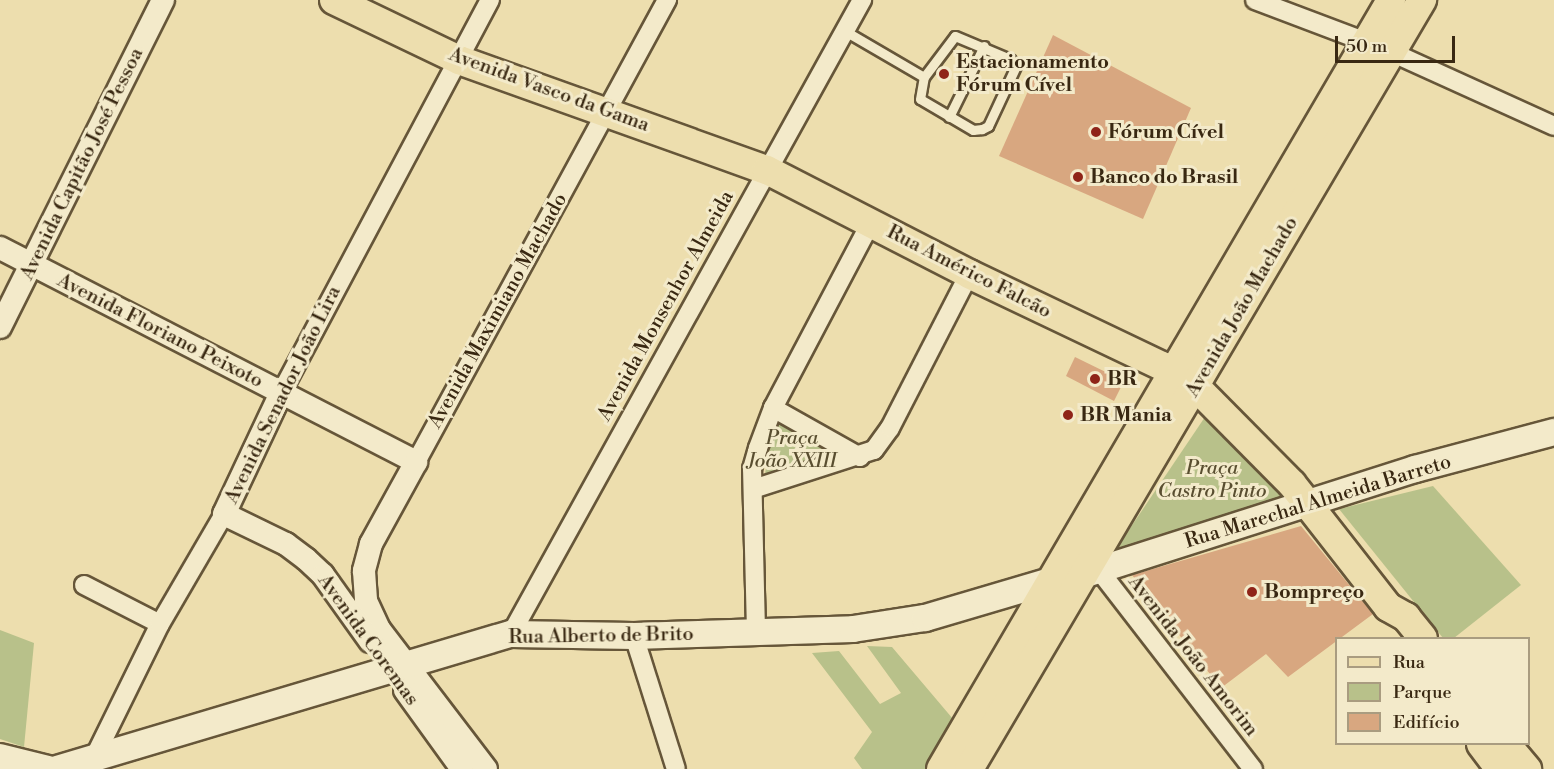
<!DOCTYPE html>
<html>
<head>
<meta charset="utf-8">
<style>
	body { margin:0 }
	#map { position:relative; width:1554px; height:769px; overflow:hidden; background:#eddeae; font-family:"Libre Bodoni",serif }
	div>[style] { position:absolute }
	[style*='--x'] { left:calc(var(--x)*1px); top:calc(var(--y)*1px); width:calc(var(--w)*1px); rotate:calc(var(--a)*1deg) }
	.green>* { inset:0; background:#b8c18a }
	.building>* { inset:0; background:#d8a780 }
	.roads { filter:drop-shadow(2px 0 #665639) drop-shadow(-2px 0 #665639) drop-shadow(0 2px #665639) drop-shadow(0 -2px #665639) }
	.service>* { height:9px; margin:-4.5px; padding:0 4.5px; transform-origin:4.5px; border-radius:4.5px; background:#f3eaca }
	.minor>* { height:18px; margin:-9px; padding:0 9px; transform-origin:9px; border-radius:9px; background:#f3eaca }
	.tertiary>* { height:22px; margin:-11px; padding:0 11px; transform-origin:11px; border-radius:11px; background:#f3eaca }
	.secondary>* { height:26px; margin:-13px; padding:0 13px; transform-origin:13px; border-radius:13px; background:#f3eaca }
	.primary>* { height:28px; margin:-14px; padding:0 14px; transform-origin:14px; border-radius:14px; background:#eddeae }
	.dots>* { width:16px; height:16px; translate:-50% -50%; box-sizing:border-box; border:3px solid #f3eaca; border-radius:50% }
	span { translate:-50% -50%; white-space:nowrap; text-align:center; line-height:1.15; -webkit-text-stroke:6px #f3eaca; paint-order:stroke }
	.poi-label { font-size:20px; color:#392812; font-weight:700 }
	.left { translate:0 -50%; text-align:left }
	.street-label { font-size:20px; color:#392812 }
	.park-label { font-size:20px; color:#594e30; font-style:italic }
	.legend { position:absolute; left:1335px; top:637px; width:195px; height:108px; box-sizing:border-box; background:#f3eaca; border:2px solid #a99c80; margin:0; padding:8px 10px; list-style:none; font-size:18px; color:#392812 }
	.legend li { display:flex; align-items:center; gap:12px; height:30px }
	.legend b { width:30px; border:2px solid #a99c80 }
	.scale { position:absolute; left:1335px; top:36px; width:120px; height:27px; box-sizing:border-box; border:3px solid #392812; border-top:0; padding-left:8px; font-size:18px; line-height:21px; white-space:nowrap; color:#392812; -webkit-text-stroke:4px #f3eaca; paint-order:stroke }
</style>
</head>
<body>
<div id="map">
	<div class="green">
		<i style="clip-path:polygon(1207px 414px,1287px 499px,1116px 549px)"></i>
		<i style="clip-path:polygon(776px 415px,844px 454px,764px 479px)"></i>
		<i style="clip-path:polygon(1433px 486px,1521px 585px,1454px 638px,1443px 638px,1339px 509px)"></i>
		<i style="clip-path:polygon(0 630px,34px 643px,24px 747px,0 739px)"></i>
		<i style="clip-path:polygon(867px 646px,892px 647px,953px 719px,926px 769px,862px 769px,854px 758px,872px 732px,812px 653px,839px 651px,880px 704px,901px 693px)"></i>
	</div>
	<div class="building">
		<i style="clip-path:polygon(1053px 35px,1191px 108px,1143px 219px,999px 156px)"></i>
		<i style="clip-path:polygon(1075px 357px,1124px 381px,1114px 401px,1066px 376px)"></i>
		<i style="clip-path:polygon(1301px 526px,1373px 614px,1288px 677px,1266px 654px,1221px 688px,1132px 575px)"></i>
	</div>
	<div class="roads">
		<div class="service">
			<i style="--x:845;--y:31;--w:91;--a:30.2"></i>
			<i style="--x:955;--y:36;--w:60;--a:22.7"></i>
			<i style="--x:1010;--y:59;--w:9;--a:49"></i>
			<i style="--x:1016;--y:66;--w:66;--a:115"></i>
			<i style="--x:988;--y:126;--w:7;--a:153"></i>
			<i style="--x:982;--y:129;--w:9;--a:174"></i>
			<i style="--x:973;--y:130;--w:61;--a:-149.7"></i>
			<i style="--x:920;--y:99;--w:22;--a:-80"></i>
			<i style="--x:924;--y:77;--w:51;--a:-52.9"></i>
			<i style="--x:949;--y:117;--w:79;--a:-63.8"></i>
		</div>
		<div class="minor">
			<i style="--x:1255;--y:0;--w:119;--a:20.7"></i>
			<i style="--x:1391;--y:52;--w:179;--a:24.4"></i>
			<i style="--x:281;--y:393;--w:445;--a:-62"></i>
			<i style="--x:773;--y:408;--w:100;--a:29.4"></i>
			<i style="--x:416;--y:462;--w:526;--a:-61.49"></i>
			<i style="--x:753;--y:489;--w:127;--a:-17.9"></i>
			<i style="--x:874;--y:450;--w:27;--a:-54"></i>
			<i style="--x:890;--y:428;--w:173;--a:-62.8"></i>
			<i style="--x:1099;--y:570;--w:252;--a:52.3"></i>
			<i style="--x:84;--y:585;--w:85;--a:27.2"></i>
			<i style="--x:756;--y:631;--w:162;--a:-91.4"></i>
			<i style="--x:752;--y:469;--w:22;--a:-74"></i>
			<i style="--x:758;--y:448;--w:43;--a:-69.4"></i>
			<i style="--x:773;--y:408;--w:210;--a:-62.2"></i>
			<i style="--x:511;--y:634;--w:725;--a:-61.03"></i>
			<i style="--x:634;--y:636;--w:139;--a:72.5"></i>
			<i style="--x:94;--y:758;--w:149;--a:-63.8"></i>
			<i style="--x:160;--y:624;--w:127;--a:-59.8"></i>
		</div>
		<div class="tertiary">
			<i style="--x:0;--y:248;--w:468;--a:27.2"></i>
			<i style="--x:416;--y:462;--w:94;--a:118.8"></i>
			<i style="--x:371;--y:544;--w:28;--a:105"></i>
			<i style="--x:364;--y:571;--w:30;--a:86"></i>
			<i style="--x:366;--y:601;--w:31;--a:65"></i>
			<i style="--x:379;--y:629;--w:176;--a:52.6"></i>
			<i style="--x:0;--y:327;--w:365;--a:-63.5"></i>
			<i style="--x:281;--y:393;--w:134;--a:115.2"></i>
			<i style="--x:224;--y:514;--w:69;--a:25.8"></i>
			<i style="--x:286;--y:544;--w:25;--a:37"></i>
			<i style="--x:306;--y:559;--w:23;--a:43"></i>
			<i style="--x:323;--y:575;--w:81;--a:54.5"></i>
			<i style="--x:405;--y:690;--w:97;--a:54.2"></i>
		</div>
		<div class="secondary">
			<i style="--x:1083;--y:575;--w:349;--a:-17.7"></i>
			<i style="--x:1415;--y:469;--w:144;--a:-14.9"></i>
			<i style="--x:0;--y:757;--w:49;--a:14"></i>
			<i style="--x:57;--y:769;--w:474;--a:-16.6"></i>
			<i style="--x:511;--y:634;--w:123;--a:0.9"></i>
			<i style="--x:634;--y:636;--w:219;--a:-1.8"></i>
			<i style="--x:853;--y:629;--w:73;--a:-8.7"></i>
			<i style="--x:925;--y:618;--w:131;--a:-16.4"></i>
		</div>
		<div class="primary">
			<i style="--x:334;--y:0;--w:139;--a:25.6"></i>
			<i style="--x:459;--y:60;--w:327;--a:19.7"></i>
			<i style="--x:767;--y:170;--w:227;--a:27.2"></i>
			<i style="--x:969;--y:274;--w:214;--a:25.5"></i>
			<i style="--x:1162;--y:366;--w:40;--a:32"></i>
			<i style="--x:1196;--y:387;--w:136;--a:45.3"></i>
			<i style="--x:1292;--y:484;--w:156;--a:52"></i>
			<i style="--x:1388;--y:607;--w:21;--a:29"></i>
			<i style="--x:1406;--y:617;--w:27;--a:51"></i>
			<i style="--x:1481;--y:744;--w:31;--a:53"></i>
			<i style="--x:1506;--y:744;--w:33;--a:50"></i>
			<i style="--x:941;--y:769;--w:891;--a:-59.66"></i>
			<i style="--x:969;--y:769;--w:893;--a:-59.5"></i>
		</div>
	</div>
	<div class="dots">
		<i style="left:944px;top:74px;background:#8f2418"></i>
		<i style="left:1096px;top:132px;background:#8f2418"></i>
		<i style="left:1078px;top:177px;background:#8f2418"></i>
		<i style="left:1095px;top:379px;background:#8f2418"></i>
		<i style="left:1068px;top:415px;background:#8f2418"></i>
		<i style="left:1252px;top:592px;background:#8f2418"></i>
	</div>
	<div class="poi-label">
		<span class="left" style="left:956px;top:74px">Estacionamento<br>Fórum Cível</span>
		<span class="left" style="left:1108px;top:132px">Fórum Cível</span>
		<span class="left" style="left:1090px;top:177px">Banco do Brasil</span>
		<span class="left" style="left:1107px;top:379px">BR</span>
		<span class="left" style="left:1080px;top:415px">BR Mania</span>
		<span class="left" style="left:1264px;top:592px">Bompreço</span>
	</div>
	<div class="street-label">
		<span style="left:549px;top:90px;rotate:20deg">Avenida Vasco da Gama</span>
		<span style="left:82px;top:164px;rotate:-64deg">Avenida Capitão José Pessoa</span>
		<span style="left:969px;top:272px;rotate:27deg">Rua Américo Falcão</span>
		<span style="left:666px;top:306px;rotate:-61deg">Avenida Monsenhor Almeida</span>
		<span style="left:1242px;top:307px;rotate:-60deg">Avenida João Machado</span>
		<span style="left:498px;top:311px;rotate:-61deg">Avenida Maximiano Machado</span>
		<span style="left:160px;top:331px;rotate:27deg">Avenida Floriano Peixoto</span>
		<span style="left:283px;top:395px;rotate:-64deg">Avenida Senador João Lira</span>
		<span style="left:1318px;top:502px;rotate:-17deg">Rua Marechal Almeida Barreto</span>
		<span style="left:601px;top:636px;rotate:-1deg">Rua Alberto de Brito</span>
		<span style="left:368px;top:640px;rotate:54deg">Avenida Coremas</span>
		<span style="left:1193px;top:656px;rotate:52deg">Avenida João Amorim</span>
	</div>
	<div class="park-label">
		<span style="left:792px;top:450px">Praça<br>João XXIII</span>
		<span style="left:1212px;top:480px">Praça<br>Castro Pinto</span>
	</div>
	<ul class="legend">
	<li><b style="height:8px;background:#eddeae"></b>Rua</li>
	<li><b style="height:16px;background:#b8c18a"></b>Parque</li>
	<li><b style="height:16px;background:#d8a780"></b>Edifício</li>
	</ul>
	<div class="scale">50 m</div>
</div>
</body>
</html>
